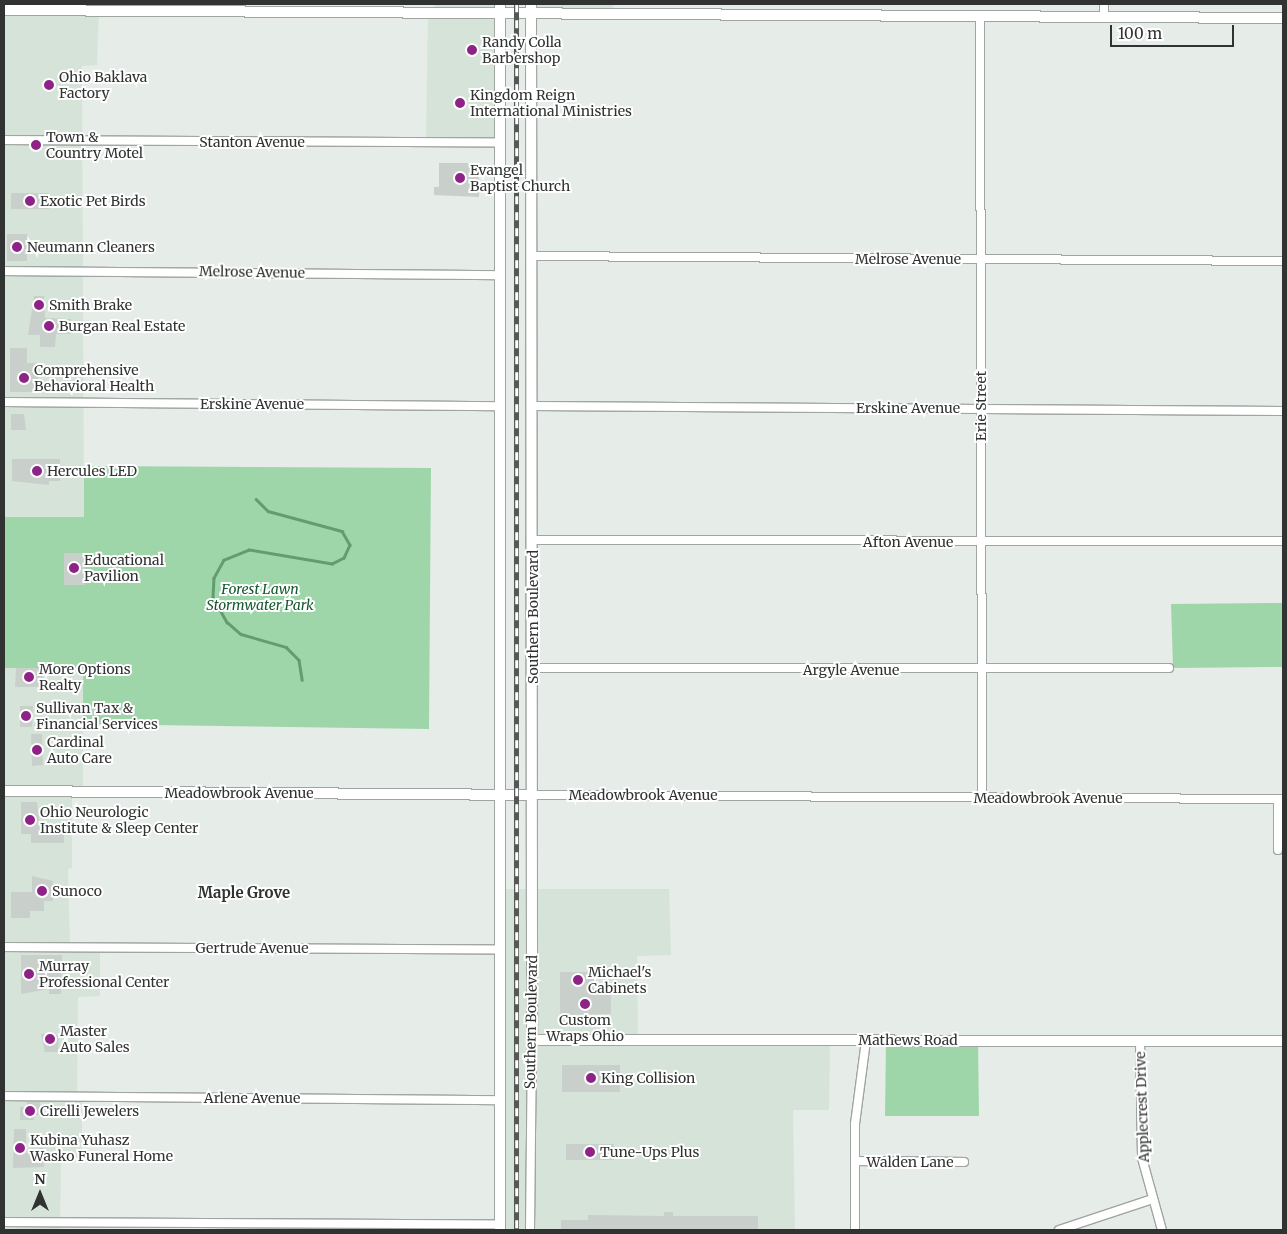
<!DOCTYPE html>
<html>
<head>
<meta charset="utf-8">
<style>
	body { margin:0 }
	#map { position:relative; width:1287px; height:1234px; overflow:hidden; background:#e6ece7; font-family:Merriweather,serif }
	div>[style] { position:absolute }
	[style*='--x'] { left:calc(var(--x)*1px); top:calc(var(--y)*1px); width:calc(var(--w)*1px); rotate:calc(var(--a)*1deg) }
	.built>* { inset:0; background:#d6e3d9 }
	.green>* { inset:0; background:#9ed6aa }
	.stream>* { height:2.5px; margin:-1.25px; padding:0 1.25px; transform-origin:1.25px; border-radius:1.25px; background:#629d70 }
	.building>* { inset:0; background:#c9cfca }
	.roads { filter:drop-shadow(1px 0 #a0a5a1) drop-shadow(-1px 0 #a0a5a1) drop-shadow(0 1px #a0a5a1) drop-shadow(0 -1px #a0a5a1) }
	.street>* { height:8px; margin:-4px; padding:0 4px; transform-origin:4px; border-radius:4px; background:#fff }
	.secondary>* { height:10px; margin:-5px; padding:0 5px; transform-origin:5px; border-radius:5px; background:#fff }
	.rail>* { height:4.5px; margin-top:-2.25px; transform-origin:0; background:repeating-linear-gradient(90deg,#fff 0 8px,#555856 0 16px); box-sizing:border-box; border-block:1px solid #555856 }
	.dots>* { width:14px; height:14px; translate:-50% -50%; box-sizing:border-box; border:2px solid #fff; border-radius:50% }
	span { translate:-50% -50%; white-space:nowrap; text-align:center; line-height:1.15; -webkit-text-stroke:4px #fff; paint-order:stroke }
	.poi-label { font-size:14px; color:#313332 }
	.left { translate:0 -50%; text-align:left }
	.street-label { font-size:14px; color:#313332 }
	.park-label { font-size:14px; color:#15582d; font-style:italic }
	.neighbourhood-label { font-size:15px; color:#313332; font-weight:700 }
	.frame { position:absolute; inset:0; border:5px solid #313332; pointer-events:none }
	.north { position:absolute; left:15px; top:1169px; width:50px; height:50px; -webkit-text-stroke:4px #fff; paint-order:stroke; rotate:0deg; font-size:14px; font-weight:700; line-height:20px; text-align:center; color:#313332 }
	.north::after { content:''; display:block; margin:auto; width:18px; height:22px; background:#313332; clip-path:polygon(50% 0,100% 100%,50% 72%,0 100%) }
	.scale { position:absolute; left:1110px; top:25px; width:124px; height:22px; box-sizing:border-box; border:2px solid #313332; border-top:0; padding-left:6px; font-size:15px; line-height:18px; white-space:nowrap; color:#313332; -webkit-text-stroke:4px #fff; paint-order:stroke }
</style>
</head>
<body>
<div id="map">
	<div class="built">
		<i style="clip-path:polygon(4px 4px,122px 4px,122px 10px,99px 10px,97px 65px,82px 66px,84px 517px,4px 517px)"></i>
		<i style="clip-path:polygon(434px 4px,500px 4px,501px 143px,426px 143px,428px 12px,434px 12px)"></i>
		<i style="clip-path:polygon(531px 4px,613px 4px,613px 13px,531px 12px)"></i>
		<i style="clip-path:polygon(4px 668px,83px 668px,83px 792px,72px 792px,72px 868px,68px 869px,70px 947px,100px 947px,100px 996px,78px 997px,77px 1096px,82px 1097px,82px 1158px,61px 1158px,60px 1230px,4px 1230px)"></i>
		<i style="clip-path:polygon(501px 889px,669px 889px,671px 955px,637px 956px,638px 1040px,830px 1040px,829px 1110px,793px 1110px,795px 1230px,500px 1230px)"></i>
	</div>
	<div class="green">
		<i style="clip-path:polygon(84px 466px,431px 468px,429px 729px,83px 724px,83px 668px,4px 668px,4px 517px,84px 517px)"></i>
		<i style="clip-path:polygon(1283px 603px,1283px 667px,1173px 668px,1171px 604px)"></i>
		<i style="clip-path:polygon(886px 1040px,978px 1040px,979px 1116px,885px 1116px)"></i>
	</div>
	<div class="stream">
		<i style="--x:256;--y:499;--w:17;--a:45"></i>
		<i style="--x:268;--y:511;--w:77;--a:15.1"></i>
		<i style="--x:342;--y:531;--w:16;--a:60"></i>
		<i style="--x:350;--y:545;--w:14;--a:115"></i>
		<i style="--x:344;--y:558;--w:13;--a:153"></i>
		<i style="--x:332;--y:564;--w:84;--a:-170.4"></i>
		<i style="--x:249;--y:550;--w:27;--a:158"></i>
		<i style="--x:224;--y:560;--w:21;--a:119"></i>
		<i style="--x:214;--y:578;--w:19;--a:93"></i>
		<i style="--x:213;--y:597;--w:29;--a:61"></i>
		<i style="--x:227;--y:622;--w:18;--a:41"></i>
		<i style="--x:241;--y:634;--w:47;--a:16.1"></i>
		<i style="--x:286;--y:647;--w:18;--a:45"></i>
		<i style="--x:299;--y:660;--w:20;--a:81"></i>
	</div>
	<div class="building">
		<i style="clip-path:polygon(439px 163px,479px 163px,479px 197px,434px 195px,434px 187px,439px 187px)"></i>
		<i style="clip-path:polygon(11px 193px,49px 193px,49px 209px,11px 209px)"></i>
		<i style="clip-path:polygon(7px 234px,27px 234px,27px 261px,7px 261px)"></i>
		<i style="clip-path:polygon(34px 296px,44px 296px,45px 318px,71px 319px,71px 334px,56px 334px,55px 347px,40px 347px,40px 335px,28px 335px)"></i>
		<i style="clip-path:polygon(10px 348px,27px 348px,27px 363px,38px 363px,39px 392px,10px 392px)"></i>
		<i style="clip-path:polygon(11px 414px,24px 414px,26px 430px,11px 430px)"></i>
		<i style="clip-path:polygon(12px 459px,60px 459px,60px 481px,49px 481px,49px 485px,12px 481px)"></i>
		<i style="clip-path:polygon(64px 553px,84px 553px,85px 585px,64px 585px)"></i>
		<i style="clip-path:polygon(16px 668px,43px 668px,43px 687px,15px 687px)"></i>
		<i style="clip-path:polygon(20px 706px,33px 706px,32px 727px,20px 727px)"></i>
		<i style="clip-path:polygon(31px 734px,42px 734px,43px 765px,32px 766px)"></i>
		<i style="clip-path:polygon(21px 802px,37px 802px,40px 827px,64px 827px,64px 843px,31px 843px,31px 834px,21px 834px)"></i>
		<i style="clip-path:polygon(32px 876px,53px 881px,53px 901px,44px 901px,44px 911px,30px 911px,30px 918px,11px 918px,11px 892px,32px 892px)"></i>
		<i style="clip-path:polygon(21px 955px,62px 955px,61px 994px,49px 994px,49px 989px,21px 994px)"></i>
		<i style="clip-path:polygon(560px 972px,595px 972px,595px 994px,611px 994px,611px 1014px,560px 1015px)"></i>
		<i style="clip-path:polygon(41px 1034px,59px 1035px,58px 1052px,45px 1052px)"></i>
		<i style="clip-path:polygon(562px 1065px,620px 1065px,620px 1092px,562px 1092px)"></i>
		<i style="clip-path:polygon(27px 1102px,40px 1102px,40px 1115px,34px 1115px,34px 1120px,20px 1120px,20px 1107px,27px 1107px)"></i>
		<i style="clip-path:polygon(14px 1129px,26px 1129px,26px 1149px,43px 1148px,44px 1167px,13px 1168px)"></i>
		<i style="clip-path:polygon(566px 1144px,614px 1144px,614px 1160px,566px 1160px)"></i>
		<i style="clip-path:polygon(664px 1212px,673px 1212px,673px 1216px,758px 1216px,758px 1230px,561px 1230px,561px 1220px,588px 1220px,588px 1215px,664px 1216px)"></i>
	</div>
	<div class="roads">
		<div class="street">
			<i style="--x:1104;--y:4;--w:13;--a:90"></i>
			<i style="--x:980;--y:15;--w:782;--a:89.85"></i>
			<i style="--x:4;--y:140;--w:497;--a:0.3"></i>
			<i style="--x:533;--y:256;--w:750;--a:0.38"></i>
			<i style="--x:4;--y:271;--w:497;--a:0.5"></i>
			<i style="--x:4;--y:402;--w:497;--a:0.5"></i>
			<i style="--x:533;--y:406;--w:750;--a:0.38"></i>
			<i style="--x:533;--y:540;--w:750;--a:0.08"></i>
			<i style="--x:533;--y:668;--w:636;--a:0"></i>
			<i style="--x:532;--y:795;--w:751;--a:0.31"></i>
			<i style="--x:1278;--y:799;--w:51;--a:90"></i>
			<i style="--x:4;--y:947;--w:497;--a:0.3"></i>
			<i style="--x:1140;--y:1041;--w:117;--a:89"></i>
			<i style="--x:1142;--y:1158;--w:75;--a:74.5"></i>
			<i style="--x:4;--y:1096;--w:496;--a:0.5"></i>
			<i style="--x:855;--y:1161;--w:109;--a:0.5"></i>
			<i style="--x:4;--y:1222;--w:496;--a:0.3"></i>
			<i style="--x:530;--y:1230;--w:190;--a:-89.4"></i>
			<i style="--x:855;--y:1230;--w:106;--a:-90"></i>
			<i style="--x:855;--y:1124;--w:85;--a:-82.5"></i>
			<i style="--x:1059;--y:1230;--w:99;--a:-18.3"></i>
		</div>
		<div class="secondary">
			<i style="--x:531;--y:4;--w:1036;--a:89.94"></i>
			<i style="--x:532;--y:1040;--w:751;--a:0.08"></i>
			<i style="--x:4;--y:10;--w:1279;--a:0.36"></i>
			<i style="--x:4;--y:791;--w:528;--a:0.43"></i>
			<i style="--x:500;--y:1230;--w:1226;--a:-90"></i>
		</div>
	</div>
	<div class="rail">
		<i style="--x:517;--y:4;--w:1226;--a:90"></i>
	</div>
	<div class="dots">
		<i style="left:472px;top:50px;background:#8e2387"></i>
		<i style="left:49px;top:85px;background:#8e2387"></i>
		<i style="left:460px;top:103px;background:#8e2387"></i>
		<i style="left:36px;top:145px;background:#8e2387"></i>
		<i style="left:460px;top:178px;background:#8e2387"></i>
		<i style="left:30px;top:201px;background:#8e2387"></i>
		<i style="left:17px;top:247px;background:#8e2387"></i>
		<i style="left:39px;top:305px;background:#8e2387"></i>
		<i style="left:49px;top:326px;background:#8e2387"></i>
		<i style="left:24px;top:378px;background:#8e2387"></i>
		<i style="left:37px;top:471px;background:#8e2387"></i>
		<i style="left:74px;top:568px;background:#8e2387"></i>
		<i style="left:29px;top:677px;background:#8e2387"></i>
		<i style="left:26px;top:716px;background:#8e2387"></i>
		<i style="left:37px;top:750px;background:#8e2387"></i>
		<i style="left:30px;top:820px;background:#8e2387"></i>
		<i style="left:42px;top:891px;background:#8e2387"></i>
		<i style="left:29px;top:974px;background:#8e2387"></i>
		<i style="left:578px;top:980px;background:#8e2387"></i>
		<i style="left:585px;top:1004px;background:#8e2387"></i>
		<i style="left:50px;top:1039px;background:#8e2387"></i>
		<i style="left:591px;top:1078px;background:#8e2387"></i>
		<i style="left:30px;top:1111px;background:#8e2387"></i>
		<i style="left:20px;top:1148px;background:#8e2387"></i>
		<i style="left:590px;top:1152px;background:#8e2387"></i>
	</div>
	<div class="poi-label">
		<span class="left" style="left:482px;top:50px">Randy Colla<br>Barbershop</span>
		<span class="left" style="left:59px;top:85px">Ohio Baklava<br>Factory</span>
		<span class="left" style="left:470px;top:103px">Kingdom Reign<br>International Ministries</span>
		<span class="left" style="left:46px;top:145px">Town &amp;<br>Country Motel</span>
		<span class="left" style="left:470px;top:178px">Evangel<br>Baptist Church</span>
		<span class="left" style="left:40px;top:201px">Exotic Pet Birds</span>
		<span class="left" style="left:27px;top:247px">Neumann Cleaners</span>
		<span class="left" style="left:49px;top:305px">Smith Brake</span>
		<span class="left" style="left:59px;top:326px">Burgan Real Estate</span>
		<span class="left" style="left:34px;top:378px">Comprehensive<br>Behavioral Health</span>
		<span class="left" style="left:47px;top:471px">Hercules LED</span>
		<span class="left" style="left:84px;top:568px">Educational<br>Pavilion</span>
		<span class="left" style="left:39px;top:677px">More Options<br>Realty</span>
		<span class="left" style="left:36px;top:716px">Sullivan Tax &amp;<br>Financial Services</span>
		<span class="left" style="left:47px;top:750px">Cardinal<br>Auto Care</span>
		<span class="left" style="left:40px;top:820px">Ohio Neurologic<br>Institute &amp; Sleep Center</span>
		<span class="left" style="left:52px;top:891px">Sunoco</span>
		<span class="left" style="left:39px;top:974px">Murray<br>Professional Center</span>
		<span class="left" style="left:588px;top:980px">Michael's<br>Cabinets</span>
		<span style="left:585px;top:1028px">Custom<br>Wraps Ohio</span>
		<span class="left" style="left:60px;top:1039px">Master<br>Auto Sales</span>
		<span class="left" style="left:601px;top:1078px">King Collision</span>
		<span class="left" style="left:40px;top:1111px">Cirelli Jewelers</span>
		<span class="left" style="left:30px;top:1148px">Kubina Yuhasz<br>Wasko Funeral Home</span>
		<span class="left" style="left:600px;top:1152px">Tune-Ups Plus</span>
	</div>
	<div class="street-label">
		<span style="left:252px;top:142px">Stanton Avenue</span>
		<span style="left:908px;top:259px">Melrose Avenue</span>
		<span style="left:252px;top:272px;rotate:1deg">Melrose Avenue</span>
		<span style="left:252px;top:404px">Erskine Avenue</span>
		<span style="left:981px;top:406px;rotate:-90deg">Erie Street</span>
		<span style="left:908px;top:408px">Erskine Avenue</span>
		<span style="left:908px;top:542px">Afton Avenue</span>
		<span style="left:533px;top:617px;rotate:-90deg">Southern Boulevard</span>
		<span style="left:851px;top:670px">Argyle Avenue</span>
		<span style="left:239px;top:793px">Meadowbrook Avenue</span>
		<span style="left:643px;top:795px">Meadowbrook Avenue</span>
		<span style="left:1048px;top:798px">Meadowbrook Avenue</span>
		<span style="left:252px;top:948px">Gertrude Avenue</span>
		<span style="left:531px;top:1022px;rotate:-89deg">Southern Boulevard</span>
		<span style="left:908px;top:1040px">Mathews Road</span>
		<span style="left:252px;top:1098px">Arlene Avenue</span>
		<span style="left:1142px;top:1107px;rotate:-92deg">Applecrest Drive</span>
		<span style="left:910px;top:1162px">Walden Lane</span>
	</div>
	<div class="park-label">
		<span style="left:260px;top:597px">Forest Lawn<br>Stormwater Park</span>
	</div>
	<div class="neighbourhood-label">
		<span style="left:244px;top:893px">Maple Grove</span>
	</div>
	<div class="frame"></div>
	<div class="north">N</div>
	<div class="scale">100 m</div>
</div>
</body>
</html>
